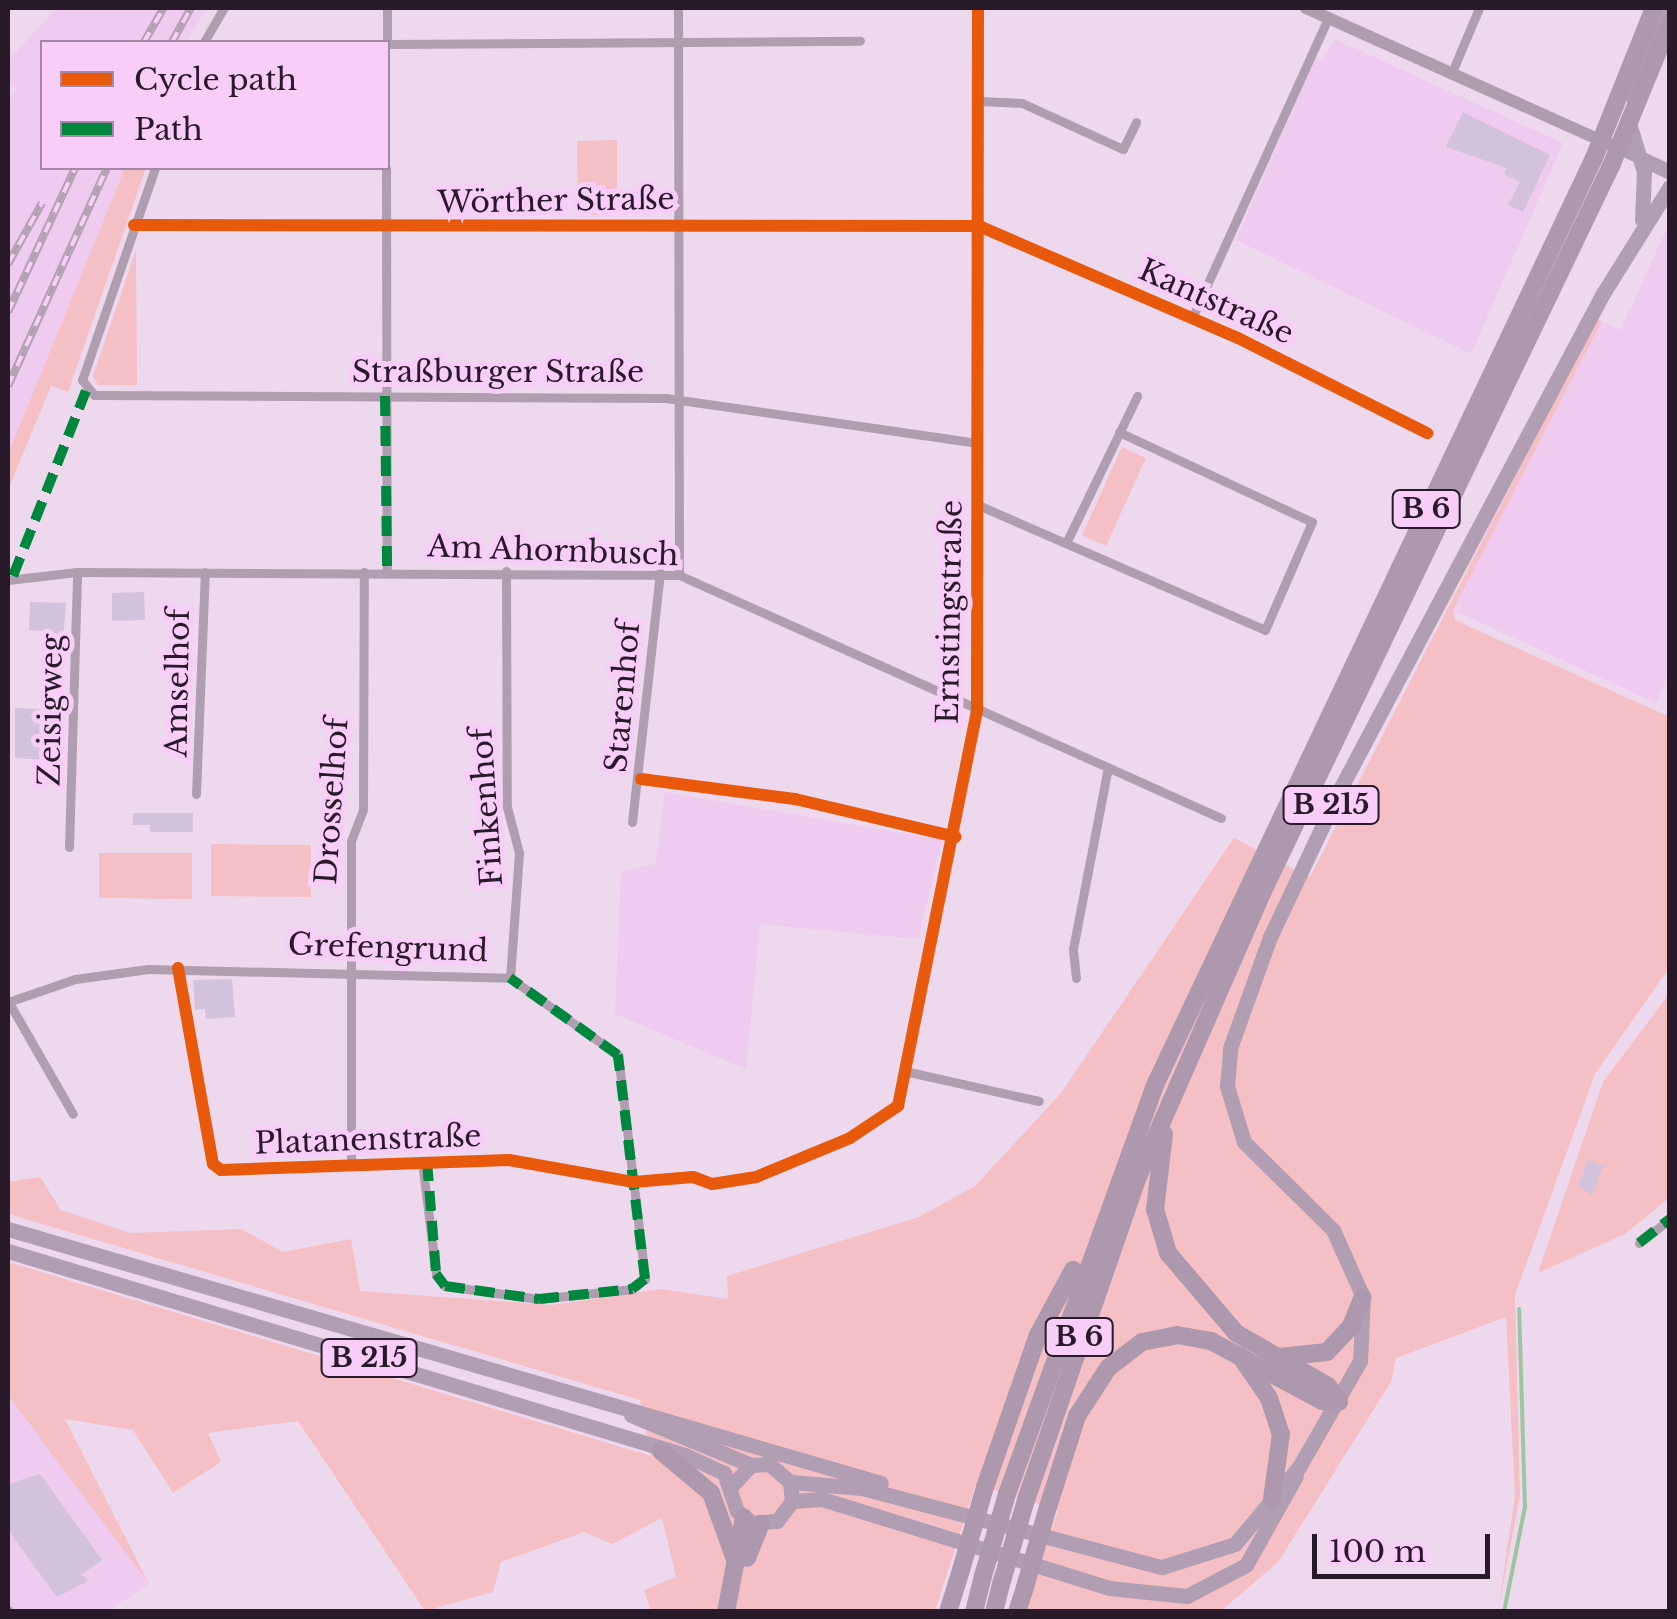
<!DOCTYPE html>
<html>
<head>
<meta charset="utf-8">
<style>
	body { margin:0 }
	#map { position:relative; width:1677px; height:1619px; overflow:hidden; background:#eed8ee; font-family:"Libre Baskerville",serif }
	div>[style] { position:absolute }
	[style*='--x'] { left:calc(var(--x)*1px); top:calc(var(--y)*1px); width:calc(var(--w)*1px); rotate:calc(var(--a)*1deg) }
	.built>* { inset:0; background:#efcbef }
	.green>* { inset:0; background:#f4c0c6 }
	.stream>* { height:4px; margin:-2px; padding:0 2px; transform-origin:2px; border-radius:2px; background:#9cc5a0 }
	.building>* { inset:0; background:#d3c2db }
	.street>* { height:9px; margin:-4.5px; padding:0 4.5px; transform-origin:4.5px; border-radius:4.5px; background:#af9eaf }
	.secondary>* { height:12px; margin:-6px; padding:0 6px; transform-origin:6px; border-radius:6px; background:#af9caf }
	.primary>* { height:15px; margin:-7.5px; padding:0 7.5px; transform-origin:7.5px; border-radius:7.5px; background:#b29eb2 }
	.highway>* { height:18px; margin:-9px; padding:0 9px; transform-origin:9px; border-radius:9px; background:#ad98ad }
	.rail>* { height:8px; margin-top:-4px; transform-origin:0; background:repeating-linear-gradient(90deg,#f8cef8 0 11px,#b1a1b1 0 22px); box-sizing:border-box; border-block:2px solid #b1a1b1 }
	.highway-bridge>* { height:18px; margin:-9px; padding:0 9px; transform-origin:9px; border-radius:9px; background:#ad98ad }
	.quiet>* { height:10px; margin-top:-5px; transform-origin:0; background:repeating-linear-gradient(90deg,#00873e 0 20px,transparent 0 30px) }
	.cycleway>* { height:12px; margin:-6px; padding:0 6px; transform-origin:6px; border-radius:6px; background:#e8590c }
	span { translate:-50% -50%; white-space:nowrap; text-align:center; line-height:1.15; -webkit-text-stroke:10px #f8cef8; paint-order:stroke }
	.shield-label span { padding:2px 8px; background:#f8cef8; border:2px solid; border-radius:8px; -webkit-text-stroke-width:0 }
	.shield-label { font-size:28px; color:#291a29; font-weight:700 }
	.street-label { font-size:30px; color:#291a29 }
	.frame { position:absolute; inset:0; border:10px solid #291a29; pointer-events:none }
	.legend { position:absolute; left:40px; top:40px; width:350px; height:130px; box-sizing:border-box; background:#f8cef8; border:2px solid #a586a5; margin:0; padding:12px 18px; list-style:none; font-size:30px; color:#291a29 }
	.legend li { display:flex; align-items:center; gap:20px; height:50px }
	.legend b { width:50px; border:2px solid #a586a5 }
	.scale { position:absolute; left:1312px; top:1534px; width:178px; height:45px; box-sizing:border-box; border:5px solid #291a29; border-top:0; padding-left:12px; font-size:30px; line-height:35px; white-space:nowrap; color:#291a29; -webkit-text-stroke:8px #f8cef8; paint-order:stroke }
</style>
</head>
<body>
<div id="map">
	<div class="built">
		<i style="clip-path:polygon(57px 8px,207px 8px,186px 42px,42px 42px,42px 168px,125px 168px,8px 454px,8px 102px,16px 90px,8px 83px,8px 61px)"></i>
		<i style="clip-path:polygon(1334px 39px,1563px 143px,1471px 354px,1236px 240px,1316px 57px,1323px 60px)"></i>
		<i style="clip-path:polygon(1669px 223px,1670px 669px,1656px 703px,1453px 610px,1602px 321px,1621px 330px)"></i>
		<i style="clip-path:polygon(665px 792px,942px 840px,918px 939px,760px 924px,746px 1069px,615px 1014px,621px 872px,656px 864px)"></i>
		<i style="clip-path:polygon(8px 1395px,149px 1584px,107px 1611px,8px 1611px)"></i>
	</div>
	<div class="green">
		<i style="clip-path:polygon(617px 140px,617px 215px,578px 215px,577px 141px)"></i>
		<i style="clip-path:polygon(125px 168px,146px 168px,68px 392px,51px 386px,8px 490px,8px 454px)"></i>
		<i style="clip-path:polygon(136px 250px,137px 385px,98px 385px,93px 376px)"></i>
		<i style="clip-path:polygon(1596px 319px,1602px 321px,1453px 610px,1455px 620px,1670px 717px,1669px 968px,1595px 1074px,1515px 1295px,1520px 1496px,1498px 1611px,1515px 1496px,1506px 1317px,1396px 1358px,1391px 1382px,1278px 1562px,1221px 1611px,1026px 1611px,1058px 1510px,976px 1484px,935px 1611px,651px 1611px,644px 1590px,676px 1577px,662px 1518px,612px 1544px,584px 1532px,501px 1562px,493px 1592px,425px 1611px,298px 1421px,208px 1433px,221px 1462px,173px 1493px,133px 1430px,65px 1419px,149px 1584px,8px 1395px,8px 1262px,651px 1456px,640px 1400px,8px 1214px,8px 1182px,40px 1177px,61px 1210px,130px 1233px,241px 1229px,283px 1252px,351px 1239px,360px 1291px,551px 1305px,661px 1289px,728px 1299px,727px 1276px,919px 1217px,975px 1186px,1061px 1093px,1234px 838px,1310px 877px)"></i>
		<i style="clip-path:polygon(1122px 447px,1146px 458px,1106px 546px,1082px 535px)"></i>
		<i style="clip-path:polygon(211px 844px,311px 845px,311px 897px,211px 896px)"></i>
		<i style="clip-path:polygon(99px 853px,192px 853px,192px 899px,99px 898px)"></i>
		<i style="clip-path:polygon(1669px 994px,1669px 1198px,1625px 1234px,1538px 1273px,1603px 1082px)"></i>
	</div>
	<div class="stream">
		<i style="--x:1504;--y:1612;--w:107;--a:-78.7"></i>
		<i style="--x:1525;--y:1507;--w:198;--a:-91.7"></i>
	</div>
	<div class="building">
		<i style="clip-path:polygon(1463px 112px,1550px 155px,1523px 212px,1508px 205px,1520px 182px,1504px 174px,1507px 168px,1446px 147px)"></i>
		<i style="clip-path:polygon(144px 592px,145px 620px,112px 621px,112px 593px)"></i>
		<i style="clip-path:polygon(30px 602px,66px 603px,60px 682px,41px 681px,43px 631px,29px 630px)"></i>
		<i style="clip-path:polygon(41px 703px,61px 704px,63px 761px,15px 758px,15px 708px,41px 709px)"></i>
		<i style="clip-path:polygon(133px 813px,193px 813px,193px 832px,150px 832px,150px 825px,133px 825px)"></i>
		<i style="clip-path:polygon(232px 979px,235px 1017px,206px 1019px,205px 1009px,195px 1010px,193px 980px)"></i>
		<i style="clip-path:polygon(1588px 1160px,1603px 1166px,1592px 1195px,1578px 1186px)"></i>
		<i style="clip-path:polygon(40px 1474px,102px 1560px,82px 1574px,88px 1581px,57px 1597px,8px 1530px,8px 1484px)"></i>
	</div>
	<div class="street">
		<i style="--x:387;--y:8;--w:34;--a:90"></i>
		<i style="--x:678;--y:8;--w:567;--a:89.9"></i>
		<i style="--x:204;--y:42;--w:39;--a:-60"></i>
		<i style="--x:388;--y:44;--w:472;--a:-0.4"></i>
		<i style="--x:1452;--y:72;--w:69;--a:-67.1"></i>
		<i style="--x:978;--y:101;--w:44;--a:2.6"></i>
		<i style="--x:1022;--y:103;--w:111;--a:24.5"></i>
		<i style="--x:1123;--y:149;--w:30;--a:-64"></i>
		<i style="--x:155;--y:168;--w:224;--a:109"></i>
		<i style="--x:82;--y:380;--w:19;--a:51"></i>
		<i style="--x:94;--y:395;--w:572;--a:0.3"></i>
		<i style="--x:666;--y:398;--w:315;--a:8.2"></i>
		<i style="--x:386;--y:168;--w:403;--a:89.9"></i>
		<i style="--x:134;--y:225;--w:845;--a:0.07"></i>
		<i style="--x:979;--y:226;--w:282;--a:23.4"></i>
		<i style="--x:1238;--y:338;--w:212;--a:26.7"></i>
		<i style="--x:1192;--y:318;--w:329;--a:-65.6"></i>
		<i style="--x:978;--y:505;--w:313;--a:23.5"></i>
		<i style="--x:1265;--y:630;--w:118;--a:-66.5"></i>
		<i style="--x:1312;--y:522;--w:213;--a:-155"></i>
		<i style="--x:1068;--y:539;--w:159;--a:-64.2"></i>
		<i style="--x:506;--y:571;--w:236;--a:89.8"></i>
		<i style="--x:507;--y:807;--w:48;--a:75.4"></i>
		<i style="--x:519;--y:853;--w:125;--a:94.1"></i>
		<i style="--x:8;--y:580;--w:69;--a:-6.6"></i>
		<i style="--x:77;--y:572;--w:602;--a:0.29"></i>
		<i style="--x:679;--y:575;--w:594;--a:24.15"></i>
		<i style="--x:196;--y:794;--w:222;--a:-87.7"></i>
		<i style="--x:632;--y:822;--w:251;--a:-83.6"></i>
		<i style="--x:69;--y:847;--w:275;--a:-88.3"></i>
		<i style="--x:178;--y:968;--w:199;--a:79.9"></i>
		<i style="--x:213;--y:1164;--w:10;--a:37"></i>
		<i style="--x:221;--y:1170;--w:288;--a:-2"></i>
		<i style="--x:509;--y:1160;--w:127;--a:10"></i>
		<i style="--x:634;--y:1182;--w:59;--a:-4.8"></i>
		<i style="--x:693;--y:1177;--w:20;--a:20"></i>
		<i style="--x:712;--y:1184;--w:45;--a:-9"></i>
		<i style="--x:756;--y:1177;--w:102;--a:-22.5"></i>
		<i style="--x:850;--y:1138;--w:58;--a:-33.7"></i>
		<i style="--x:898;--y:1106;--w:405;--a:-78.7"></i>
		<i style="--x:977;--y:709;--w:701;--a:-89.92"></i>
		<i style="--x:1076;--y:978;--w:29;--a:-96"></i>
		<i style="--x:1073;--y:949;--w:185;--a:-79.1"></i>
		<i style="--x:8;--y:1001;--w:130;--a:60.1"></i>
		<i style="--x:8;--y:1002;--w:71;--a:-18.9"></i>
		<i style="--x:75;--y:979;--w:74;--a:-7.8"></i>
		<i style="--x:148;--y:969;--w:362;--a:1.4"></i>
		<i style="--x:510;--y:978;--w:133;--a:35.5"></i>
		<i style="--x:618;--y:1055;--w:226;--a:83.1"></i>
		<i style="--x:645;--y:1279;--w:16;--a:142"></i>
		<i style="--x:632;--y:1289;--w:94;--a:173.9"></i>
		<i style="--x:539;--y:1299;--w:95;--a:-172.1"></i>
		<i style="--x:445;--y:1286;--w:15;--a:-127"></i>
		<i style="--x:436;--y:1274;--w:114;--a:-97.1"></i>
		<i style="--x:909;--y:1072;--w:133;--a:12.6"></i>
		<i style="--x:351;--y:1166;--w:325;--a:-90"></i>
		<i style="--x:351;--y:841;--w:34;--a:-69"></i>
		<i style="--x:363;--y:809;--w:237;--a:-89.8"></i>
		<i style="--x:1639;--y:1243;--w:39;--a:-38"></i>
		<i style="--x:8;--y:1610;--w:2;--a:90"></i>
	</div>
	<div class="secondary">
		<i style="--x:1306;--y:8;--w:366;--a:24.2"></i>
	</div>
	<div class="primary">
		<i style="--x:1633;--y:98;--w:95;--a:-71"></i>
		<i style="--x:1628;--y:120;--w:54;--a:72.9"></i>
		<i style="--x:1644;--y:172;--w:48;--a:92.4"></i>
		<i style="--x:1640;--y:158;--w:33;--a:25"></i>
		<i style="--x:8;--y:1229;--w:909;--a:16.22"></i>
		<i style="--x:8;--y:1251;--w:707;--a:16.77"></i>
		<i style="--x:685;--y:1455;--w:43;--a:24.8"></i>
		<i style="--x:724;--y:1473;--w:40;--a:71.1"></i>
		<i style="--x:737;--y:1511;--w:19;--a:39"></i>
		<i style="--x:752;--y:1523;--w:25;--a:-5"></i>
		<i style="--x:777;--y:1521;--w:25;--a:-53"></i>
		<i style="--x:792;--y:1501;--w:19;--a:-96"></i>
		<i style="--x:790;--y:1482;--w:28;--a:-139"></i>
		<i style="--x:769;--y:1464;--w:18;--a:177"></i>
		<i style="--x:751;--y:1465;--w:26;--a:133"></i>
		<i style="--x:631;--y:1415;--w:130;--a:22.6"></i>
		<i style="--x:790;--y:1482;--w:72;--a:4.8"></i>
		<i style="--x:862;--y:1488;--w:310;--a:14.8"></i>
		<i style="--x:1162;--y:1567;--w:77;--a:-17.5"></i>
		<i style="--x:1235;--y:1544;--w:100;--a:-50.3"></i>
		<i style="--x:1299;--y:1467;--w:122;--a:-60.1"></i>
		<i style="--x:1360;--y:1361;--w:64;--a:-87.3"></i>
		<i style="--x:1363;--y:1297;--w:73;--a:-114.1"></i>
		<i style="--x:1333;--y:1230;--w:125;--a:-135.3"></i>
		<i style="--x:1244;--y:1142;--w:59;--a:-106.9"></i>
		<i style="--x:1227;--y:1086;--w:38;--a:-85"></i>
		<i style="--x:1230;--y:1048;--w:118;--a:-70.2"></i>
		<i style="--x:1270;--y:937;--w:164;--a:-64.7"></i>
		<i style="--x:1340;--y:789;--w:559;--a:-62.06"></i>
		<i style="--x:1602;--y:295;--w:128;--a:-58"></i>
		<i style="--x:792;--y:1501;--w:30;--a:-4"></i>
		<i style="--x:822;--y:1499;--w:300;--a:17.2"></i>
		<i style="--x:1109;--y:1588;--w:78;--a:5.9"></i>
		<i style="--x:1187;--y:1596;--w:67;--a:-27.7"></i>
		<i style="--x:1246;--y:1565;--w:102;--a:-60.7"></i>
	</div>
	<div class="highway">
		<i style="--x:1164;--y:1134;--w:76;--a:96.8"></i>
		<i style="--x:1155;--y:1209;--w:46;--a:73.5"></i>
		<i style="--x:1168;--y:1253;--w:105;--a:49.6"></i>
		<i style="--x:1236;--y:1333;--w:106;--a:29.9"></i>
		<i style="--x:1328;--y:1386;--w:19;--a:55"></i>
		<i style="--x:1240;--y:1356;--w:51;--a:55.4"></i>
		<i style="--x:1269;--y:1398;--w:38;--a:72"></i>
		<i style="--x:1281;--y:1434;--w:66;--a:97.9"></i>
		<i style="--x:1280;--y:1357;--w:47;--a:-6.1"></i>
		<i style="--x:1327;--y:1352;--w:35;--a:-47"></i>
		<i style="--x:1351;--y:1326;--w:31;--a:-68"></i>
		<i style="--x:661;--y:1451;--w:65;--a:40"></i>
		<i style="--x:711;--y:1493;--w:73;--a:70.1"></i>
		<i style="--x:985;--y:1487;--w:161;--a:-70.8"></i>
		<i style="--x:1038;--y:1335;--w:74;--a:-61.7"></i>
		<i style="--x:1007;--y:1494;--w:437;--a:-70.1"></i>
		<i style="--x:1156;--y:1083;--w:1023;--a:-64.66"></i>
		<i style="--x:1026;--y:1500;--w:342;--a:-70.9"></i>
		<i style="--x:1138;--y:1177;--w:312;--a:-66.4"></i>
		<i style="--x:1263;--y:891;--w:804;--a:-64.36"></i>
		<i style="--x:1048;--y:1507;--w:96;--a:-72.3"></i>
		<i style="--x:1077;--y:1416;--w:57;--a:-57.1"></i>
		<i style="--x:1108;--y:1368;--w:43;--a:-37.4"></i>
		<i style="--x:1142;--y:1342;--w:36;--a:-11"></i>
		<i style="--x:1177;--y:1335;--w:35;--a:10"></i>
		<i style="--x:1211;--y:1341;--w:126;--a:28.4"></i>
		<i style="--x:1322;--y:1401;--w:17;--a:3"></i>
		<i style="--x:747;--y:1558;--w:37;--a:-68"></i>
		<i style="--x:726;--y:1612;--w:96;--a:-79.2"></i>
		<i style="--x:948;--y:1612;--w:44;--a:-72.8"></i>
		<i style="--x:974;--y:1612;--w:37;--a:-76"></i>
		<i style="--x:994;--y:1612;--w:32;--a:-76"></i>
		<i style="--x:1017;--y:1612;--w:26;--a:-72"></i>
	</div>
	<div class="rail">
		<i style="--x:144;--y:42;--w:39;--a:-60"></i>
		<i style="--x:172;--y:42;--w:39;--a:-61"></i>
		<i style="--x:8;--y:264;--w:70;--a:-60.9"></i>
		<i style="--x:8;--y:312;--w:159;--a:-65"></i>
		<i style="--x:8;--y:386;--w:239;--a:-65.6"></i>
	</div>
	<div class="highway-bridge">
		<i style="--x:1594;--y:158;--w:162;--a:-68.2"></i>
		<i style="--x:1611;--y:166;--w:156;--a:-67.7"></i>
		<i style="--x:961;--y:1570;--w:86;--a:-73.9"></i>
		<i style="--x:983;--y:1576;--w:85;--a:-73.7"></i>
		<i style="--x:1002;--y:1581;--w:84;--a:-73.5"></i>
		<i style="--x:1025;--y:1587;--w:83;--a:-74"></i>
	</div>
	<div class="quiet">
		<i style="--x:385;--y:396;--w:175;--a:89.3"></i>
		<i style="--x:13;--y:576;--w:199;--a:-68.5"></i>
		<i style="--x:427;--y:1161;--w:113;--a:85.4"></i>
		<i style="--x:436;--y:1274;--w:15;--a:53"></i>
		<i style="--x:445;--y:1286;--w:95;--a:7.9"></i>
		<i style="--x:539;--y:1299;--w:94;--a:-6.1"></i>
		<i style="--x:632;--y:1289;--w:16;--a:-38"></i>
		<i style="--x:645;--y:1279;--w:226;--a:-96.9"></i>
		<i style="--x:618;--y:1055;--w:133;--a:-144.5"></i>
		<i style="--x:1639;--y:1243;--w:39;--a:-38"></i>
	</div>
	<div class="cycleway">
		<i style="--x:134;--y:225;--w:845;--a:0.07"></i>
		<i style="--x:979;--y:226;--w:282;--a:23.4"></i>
		<i style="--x:1238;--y:338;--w:212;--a:26.7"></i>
		<i style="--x:641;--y:779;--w:155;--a:7.4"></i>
		<i style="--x:795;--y:799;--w:165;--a:13.3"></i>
		<i style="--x:178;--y:968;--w:199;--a:79.9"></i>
		<i style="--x:213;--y:1164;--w:10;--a:37"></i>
		<i style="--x:221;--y:1170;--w:288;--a:-2"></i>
		<i style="--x:509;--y:1160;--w:127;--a:10"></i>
		<i style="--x:634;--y:1182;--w:59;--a:-4.8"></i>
		<i style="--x:693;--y:1177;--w:20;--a:20"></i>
		<i style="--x:712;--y:1184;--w:45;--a:-9"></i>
		<i style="--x:756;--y:1177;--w:102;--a:-22.5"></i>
		<i style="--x:850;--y:1138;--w:58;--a:-33.7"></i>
		<i style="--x:898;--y:1106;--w:405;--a:-78.7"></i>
		<i style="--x:977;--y:709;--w:701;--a:-89.92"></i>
	</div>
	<div class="shield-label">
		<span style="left:1426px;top:509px">B 6</span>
		<span style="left:1331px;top:805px">B 215</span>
		<span style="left:1079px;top:1337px">B 6</span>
		<span style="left:369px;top:1358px">B 215</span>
	</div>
	<div class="street-label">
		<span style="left:556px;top:201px;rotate:-1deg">Wörther Straße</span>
		<span style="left:1216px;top:302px;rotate:24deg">Kantstraße</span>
		<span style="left:498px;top:372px">Straßburger Straße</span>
		<span style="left:553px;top:551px;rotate:2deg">Am Ahornbusch</span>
		<span style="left:950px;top:612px;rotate:-89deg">Ernstingstraße</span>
		<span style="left:178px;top:683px;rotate:-89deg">Amselhof</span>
		<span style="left:623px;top:697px;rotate:-85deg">Starenhof</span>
		<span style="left:51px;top:710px;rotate:-89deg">Zeisigweg</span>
		<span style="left:332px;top:801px;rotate:-86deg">Drosselhof</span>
		<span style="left:487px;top:807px;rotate:-94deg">Finkenhof</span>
		<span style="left:388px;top:948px;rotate:2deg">Grefengrund</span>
		<span style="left:368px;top:1140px;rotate:-2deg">Platanenstraße</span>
	</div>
	<div class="frame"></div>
	<ul class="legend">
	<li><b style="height:12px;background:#e8590c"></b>Cycle path</li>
	<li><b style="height:12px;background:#00873e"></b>Path</li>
	</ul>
	<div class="scale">100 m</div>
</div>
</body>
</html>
